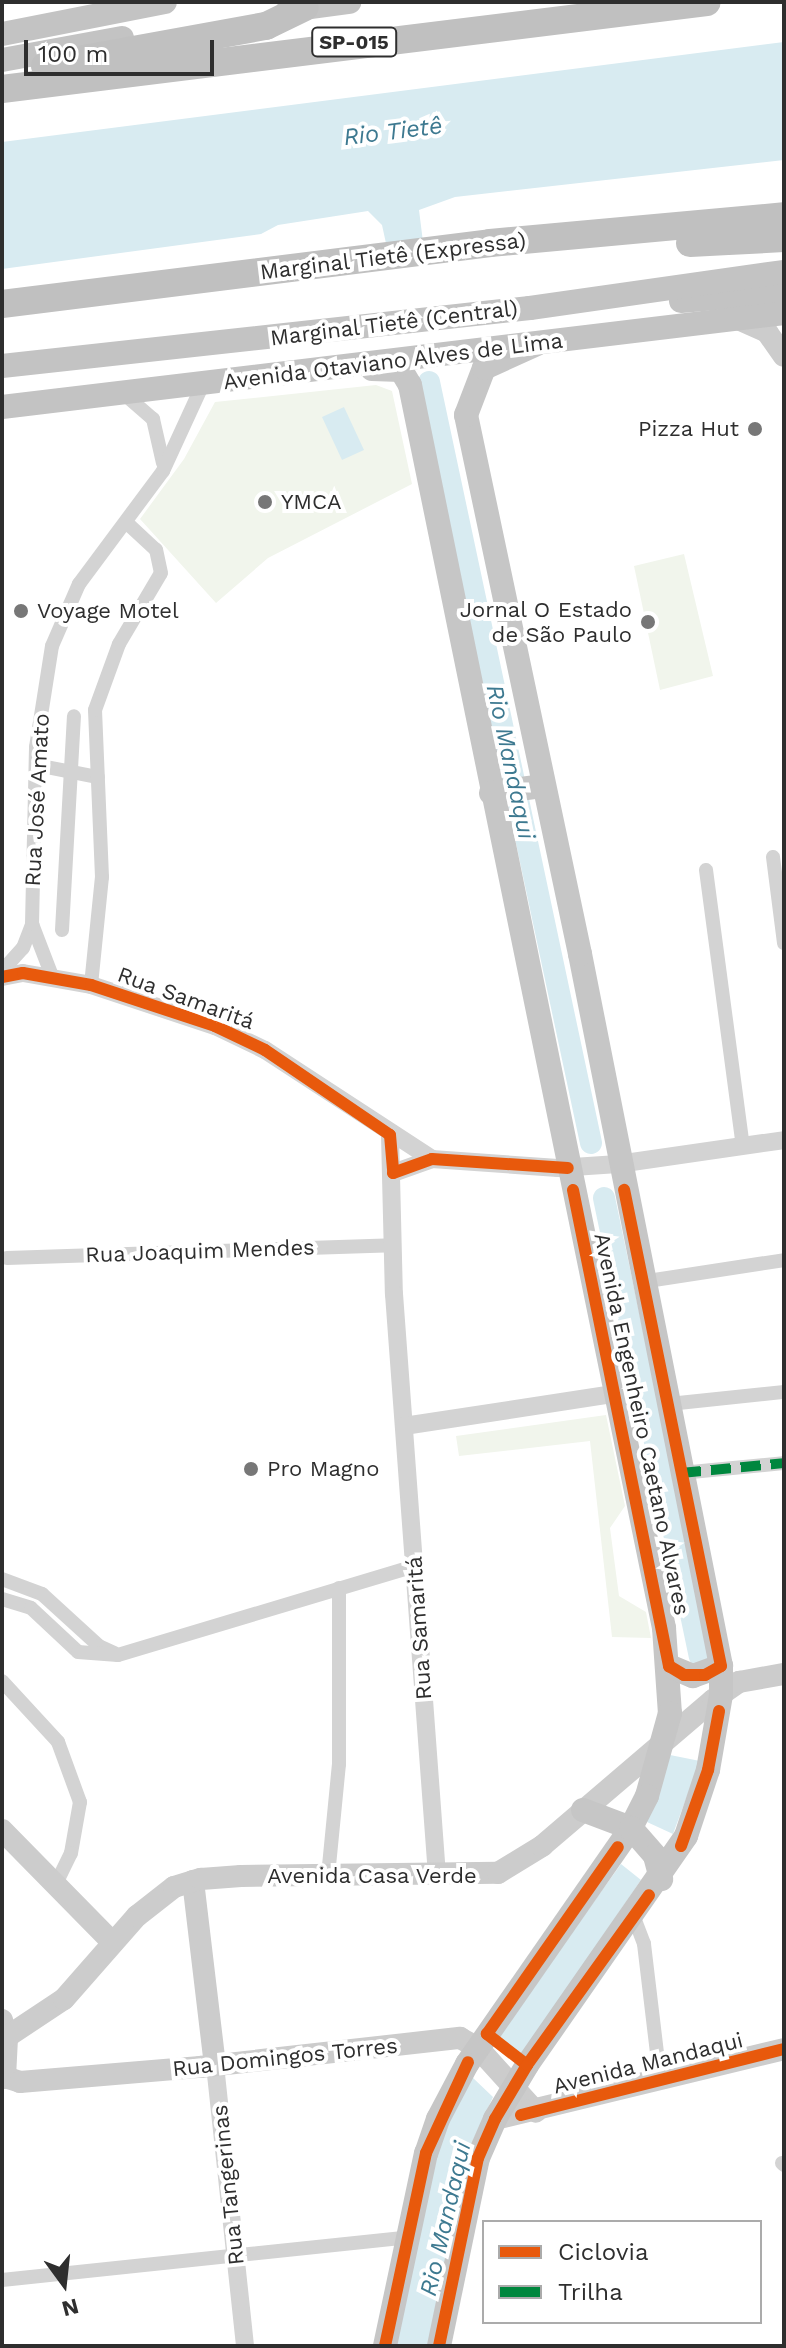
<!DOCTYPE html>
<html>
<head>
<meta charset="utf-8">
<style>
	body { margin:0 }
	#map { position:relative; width:786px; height:2348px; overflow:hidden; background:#fff; font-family:"Work Sans",sans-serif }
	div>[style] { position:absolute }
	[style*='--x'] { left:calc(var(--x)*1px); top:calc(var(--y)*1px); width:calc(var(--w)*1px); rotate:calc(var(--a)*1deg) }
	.green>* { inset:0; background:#f1f5ec }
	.water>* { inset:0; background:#d8ebf1 }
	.river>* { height:22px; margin:-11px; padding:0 11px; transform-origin:11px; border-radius:11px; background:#d8ebf1 }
	.minor>* { height:14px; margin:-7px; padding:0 7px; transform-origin:7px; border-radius:7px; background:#d3d3d3 }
	.tertiary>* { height:18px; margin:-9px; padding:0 9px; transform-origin:9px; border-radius:9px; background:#d3d3d3 }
	.secondary>* { height:22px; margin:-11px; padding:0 11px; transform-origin:11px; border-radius:11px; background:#ccc }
	.primary>* { height:24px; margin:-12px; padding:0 12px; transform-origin:12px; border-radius:12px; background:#c6c6c6 }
	.trunk>* { height:24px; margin:-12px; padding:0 12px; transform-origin:12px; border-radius:12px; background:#c3c3c3 }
	.motorway>* { height:28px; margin:-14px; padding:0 14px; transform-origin:14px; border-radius:14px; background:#c0c0c0 }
	.quiet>* { height:10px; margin-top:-5px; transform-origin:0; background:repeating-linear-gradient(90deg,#00873e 0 20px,transparent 0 30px) }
	.cycleway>* { height:12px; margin:-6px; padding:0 6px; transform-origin:6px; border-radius:6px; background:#e8590c }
	.dots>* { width:22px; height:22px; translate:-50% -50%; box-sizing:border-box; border:4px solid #fff; border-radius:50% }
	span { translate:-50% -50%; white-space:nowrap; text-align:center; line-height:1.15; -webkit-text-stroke:8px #fff; paint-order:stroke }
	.shield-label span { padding:2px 6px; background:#fff; border:2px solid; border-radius:6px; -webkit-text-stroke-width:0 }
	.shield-label { font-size:20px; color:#2e2e2e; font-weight:700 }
	.street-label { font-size:22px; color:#2e2e2e }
	.poi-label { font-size:22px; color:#2e2e2e }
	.right { translate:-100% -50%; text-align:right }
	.left { translate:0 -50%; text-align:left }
	.water-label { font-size:24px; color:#3d7990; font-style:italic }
	.frame { position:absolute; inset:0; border:4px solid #2e2e2e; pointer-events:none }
	.legend { position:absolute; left:482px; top:2220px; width:280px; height:104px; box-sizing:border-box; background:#fff; border:2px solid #ababab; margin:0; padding:10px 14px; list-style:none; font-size:24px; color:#2e2e2e }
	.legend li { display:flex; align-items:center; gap:16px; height:40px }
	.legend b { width:40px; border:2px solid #ababab }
	.north { position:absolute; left:24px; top:2244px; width:80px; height:80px; -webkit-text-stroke:6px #fff; paint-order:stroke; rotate:165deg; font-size:22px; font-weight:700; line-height:32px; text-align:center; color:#2e2e2e }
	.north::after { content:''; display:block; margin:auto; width:28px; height:36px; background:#2e2e2e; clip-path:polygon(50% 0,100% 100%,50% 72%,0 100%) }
	.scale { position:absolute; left:24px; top:40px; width:190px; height:36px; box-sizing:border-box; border:4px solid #2e2e2e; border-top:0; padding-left:10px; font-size:24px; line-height:28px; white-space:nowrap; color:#2e2e2e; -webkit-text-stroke:6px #fff; paint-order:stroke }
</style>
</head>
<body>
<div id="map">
	<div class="green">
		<i style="clip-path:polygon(376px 385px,392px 391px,412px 484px,268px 558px,216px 603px,140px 519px,184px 459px,215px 402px)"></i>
		<i style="clip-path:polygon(684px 554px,713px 676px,660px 690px,634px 566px)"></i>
		<i style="clip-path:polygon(606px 1415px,625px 1506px,610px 1528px,619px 1596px,646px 1612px,651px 1638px,612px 1637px,590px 1441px,459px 1456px,456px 1436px)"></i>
	</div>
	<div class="water">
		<i style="clip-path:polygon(784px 42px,784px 160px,455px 197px,419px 210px,423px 242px,387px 248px,382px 225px,368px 211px,278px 225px,261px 234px,2px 269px,2px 142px)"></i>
		<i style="clip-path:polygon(344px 407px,364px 450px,342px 460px,322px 417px)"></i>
		<i style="clip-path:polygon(670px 1755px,700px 1761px,673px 1834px,647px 1822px)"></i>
		<i style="clip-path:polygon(621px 1864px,641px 1880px,521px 2056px,495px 2039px)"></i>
		<i style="clip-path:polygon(472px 2077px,493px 2097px,468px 2151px,459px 2187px,429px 2346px,396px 2346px,426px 2187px,443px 2135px)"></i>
	</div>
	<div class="river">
		<i style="--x:429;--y:382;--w:778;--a:77.98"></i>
		<i style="--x:604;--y:1198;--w:468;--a:78.2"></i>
	</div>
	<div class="minor">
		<i style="--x:123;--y:393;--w:40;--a:41"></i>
		<i style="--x:153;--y:419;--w:45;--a:77.2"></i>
		<i style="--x:36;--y:765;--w:63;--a:11"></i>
		<i style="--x:773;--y:857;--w:87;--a:82.7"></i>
		<i style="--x:706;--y:870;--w:278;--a:82.4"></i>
		<i style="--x:62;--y:930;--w:214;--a:-86.8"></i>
		<i style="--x:2;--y:971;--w:31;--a:-48"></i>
		<i style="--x:23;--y:948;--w:26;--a:-69"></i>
		<i style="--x:52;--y:976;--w:56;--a:-111"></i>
		<i style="--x:32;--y:924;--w:177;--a:-88.7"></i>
		<i style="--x:36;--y:747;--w:102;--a:-81"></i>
		<i style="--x:52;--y:646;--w:68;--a:-66.5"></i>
		<i style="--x:79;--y:584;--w:141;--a:-53.4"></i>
		<i style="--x:163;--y:471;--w:96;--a:-65.3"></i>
		<i style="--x:91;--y:985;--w:109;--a:-84.2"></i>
		<i style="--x:102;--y:877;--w:167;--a:-92.4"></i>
		<i style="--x:95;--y:710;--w:70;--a:-70"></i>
		<i style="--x:119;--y:644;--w:82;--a:-59.4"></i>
		<i style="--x:161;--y:573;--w:24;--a:-102"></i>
		<i style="--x:156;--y:550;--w:41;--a:-137"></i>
		<i style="--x:7;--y:1258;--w:386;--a:-1.9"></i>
		<i style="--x:641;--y:1282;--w:145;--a:-8.7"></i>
		<i style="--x:669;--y:1404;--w:116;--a:-6"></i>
		<i style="--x:681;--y:1473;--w:103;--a:-5.5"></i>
		<i style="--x:2;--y:1579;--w:43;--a:20.6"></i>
		<i style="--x:42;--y:1594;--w:77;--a:42.4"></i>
		<i style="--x:99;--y:1646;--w:17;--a:25"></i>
		<i style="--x:2;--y:1599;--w:30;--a:17"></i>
		<i style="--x:31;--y:1608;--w:64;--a:43.1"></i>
		<i style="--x:78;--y:1652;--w:40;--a:4.3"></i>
		<i style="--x:118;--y:1655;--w:309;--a:-16.7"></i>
		<i style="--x:2;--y:1681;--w:83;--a:47.4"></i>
		<i style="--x:58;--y:1742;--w:64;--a:69.9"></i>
		<i style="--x:80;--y:1802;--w:52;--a:100"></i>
		<i style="--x:71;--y:1853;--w:37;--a:116"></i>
		<i style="--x:328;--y:1876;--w:113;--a:-84.4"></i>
		<i style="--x:339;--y:1764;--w:176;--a:-90"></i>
		<i style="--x:633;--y:1915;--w:31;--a:69"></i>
		<i style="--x:644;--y:1944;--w:136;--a:83.2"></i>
		<i style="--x:782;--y:2163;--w:3;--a:45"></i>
		<i style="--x:2;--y:2280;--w:408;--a:-6"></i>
	</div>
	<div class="tertiary">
		<i style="--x:2;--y:977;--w:21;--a:-11"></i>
		<i style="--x:23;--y:973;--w:69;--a:10"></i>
		<i style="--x:91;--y:985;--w:131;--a:18.3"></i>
		<i style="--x:215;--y:1026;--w:55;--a:25.6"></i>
		<i style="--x:265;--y:1050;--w:199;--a:33.1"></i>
		<i style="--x:390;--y:1135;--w:159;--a:88.6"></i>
		<i style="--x:394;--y:1294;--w:584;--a:85.77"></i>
		<i style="--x:393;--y:1173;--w:41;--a:-19.7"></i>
		<i style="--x:432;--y:1159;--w:126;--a:4.1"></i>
		<i style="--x:558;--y:1168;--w:60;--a:-3.8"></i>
		<i style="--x:618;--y:1164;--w:168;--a:-8.2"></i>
		<i style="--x:404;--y:1426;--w:212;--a:-8.7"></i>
		<i style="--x:215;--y:2065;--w:283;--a:83.9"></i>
	</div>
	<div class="secondary">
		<i style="--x:738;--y:319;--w:32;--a:24"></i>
		<i style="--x:767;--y:332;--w:29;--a:55"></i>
		<i style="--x:2;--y:1830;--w:158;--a:45.5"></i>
		<i style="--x:193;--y:1881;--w:185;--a:83.2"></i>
		<i style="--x:2;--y:2020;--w:19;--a:74"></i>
		<i style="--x:7;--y:2038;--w:40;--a:92.9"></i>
		<i style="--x:2;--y:2040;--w:74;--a:-33.5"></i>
		<i style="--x:64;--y:1999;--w:111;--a:-48.7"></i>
		<i style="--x:137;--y:1916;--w:47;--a:-38.1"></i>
		<i style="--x:174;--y:1887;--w:28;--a:-17"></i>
		<i style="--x:201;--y:1879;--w:40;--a:-4.3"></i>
		<i style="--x:241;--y:1876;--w:257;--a:-0.7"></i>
		<i style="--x:498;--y:1873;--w:52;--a:-31.5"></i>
		<i style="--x:542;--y:1846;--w:225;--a:-40.5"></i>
		<i style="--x:713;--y:1700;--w:32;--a:-35"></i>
		<i style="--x:739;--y:1682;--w:46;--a:-10.1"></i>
		<i style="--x:2;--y:2076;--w:19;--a:18"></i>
		<i style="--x:20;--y:2082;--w:181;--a:-4.8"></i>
		<i style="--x:200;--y:2067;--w:262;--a:-6.4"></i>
		<i style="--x:460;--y:2038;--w:21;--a:29"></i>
		<i style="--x:478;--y:2048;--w:86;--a:47.8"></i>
		<i style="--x:495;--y:2119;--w:297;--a:-13.6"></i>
	</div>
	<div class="primary">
		<i style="--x:372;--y:369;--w:29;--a:2"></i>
		<i style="--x:401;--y:370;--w:17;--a:59"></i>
		<i style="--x:410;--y:385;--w:1269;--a:78.45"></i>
		<i style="--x:664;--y:1628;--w:85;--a:86"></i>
		<i style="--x:670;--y:1713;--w:86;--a:105.5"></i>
		<i style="--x:647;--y:1796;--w:36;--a:117"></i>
		<i style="--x:631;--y:1828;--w:287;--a:124.8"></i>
		<i style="--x:467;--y:2064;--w:62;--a:117.8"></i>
		<i style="--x:438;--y:2119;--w:36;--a:109"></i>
		<i style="--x:426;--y:2153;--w:197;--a:102"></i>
		<i style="--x:491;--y:793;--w:51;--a:-7.8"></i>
		<i style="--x:669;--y:1666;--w:26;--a:23"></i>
		<i style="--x:693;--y:1676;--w:30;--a:-20"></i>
		<i style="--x:583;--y:1810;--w:51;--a:20.6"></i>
		<i style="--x:631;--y:1828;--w:37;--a:49"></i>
		<i style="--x:655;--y:1856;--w:24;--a:75"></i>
		<i style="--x:439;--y:2346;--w:192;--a:-78.3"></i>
		<i style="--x:478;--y:2158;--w:43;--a:-66.4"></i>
		<i style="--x:495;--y:2119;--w:63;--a:-59.3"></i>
		<i style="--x:527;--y:2065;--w:279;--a:-55.2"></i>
		<i style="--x:686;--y:1836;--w:70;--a:-71.6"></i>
		<i style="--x:708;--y:1770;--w:76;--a:-80.2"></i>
		<i style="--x:721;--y:1695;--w:29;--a:-90"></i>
		<i style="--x:721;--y:1666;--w:726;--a:-101.2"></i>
		<i style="--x:580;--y:954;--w:551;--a:-101.94"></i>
		<i style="--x:466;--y:415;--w:50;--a:-69"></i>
		<i style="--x:484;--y:368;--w:58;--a:-24.4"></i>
	</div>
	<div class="trunk">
		<i style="--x:288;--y:10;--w:62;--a:-7.5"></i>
		<i style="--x:2;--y:34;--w:166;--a:-11.1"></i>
		<i style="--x:2;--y:60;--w:122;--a:-10.4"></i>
		<i style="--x:681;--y:301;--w:103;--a:-5"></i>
		<i style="--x:2;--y:366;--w:531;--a:-6.27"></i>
		<i style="--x:530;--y:308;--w:257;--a:-8.1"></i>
		<i style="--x:2;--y:407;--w:788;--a:-6.85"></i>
	</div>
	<div class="motorway">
		<i style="--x:45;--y:66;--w:225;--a:-10.3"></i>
		<i style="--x:266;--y:26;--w:43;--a:-26"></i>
		<i style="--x:2;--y:89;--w:710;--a:-7.03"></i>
		<i style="--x:690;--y:243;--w:94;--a:-3"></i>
		<i style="--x:2;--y:304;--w:492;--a:-7.1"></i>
		<i style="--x:490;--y:243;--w:295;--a:-5.2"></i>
	</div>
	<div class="quiet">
		<i style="--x:681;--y:1473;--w:103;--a:-5.5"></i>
	</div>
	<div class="cycleway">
		<i style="--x:2;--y:977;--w:21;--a:-11"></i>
		<i style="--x:23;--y:973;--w:69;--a:10"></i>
		<i style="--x:91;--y:985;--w:131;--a:18.3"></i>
		<i style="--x:215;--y:1026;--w:55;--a:25.6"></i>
		<i style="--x:265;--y:1050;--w:151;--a:34.2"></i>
		<i style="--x:390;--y:1135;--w:38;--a:85"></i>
		<i style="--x:393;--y:1173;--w:41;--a:-19.7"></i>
		<i style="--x:432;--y:1159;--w:136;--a:3.8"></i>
		<i style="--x:573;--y:1190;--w:486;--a:78.6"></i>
		<i style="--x:669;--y:1666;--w:17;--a:31"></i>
		<i style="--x:684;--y:1675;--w:21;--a:0"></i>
		<i style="--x:705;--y:1675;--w:18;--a:-29"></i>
		<i style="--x:721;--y:1666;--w:486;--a:-101.5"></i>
		<i style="--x:681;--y:1846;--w:81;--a:-70.4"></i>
		<i style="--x:708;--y:1770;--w:60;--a:-79.4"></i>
		<i style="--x:527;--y:2065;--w:51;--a:-142.2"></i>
		<i style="--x:487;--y:2034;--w:228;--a:-55"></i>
		<i style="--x:521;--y:2115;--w:271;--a:-14.1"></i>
		<i style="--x:385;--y:2346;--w:197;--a:-78"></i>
		<i style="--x:426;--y:2153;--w:100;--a:-65.2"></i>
		<i style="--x:439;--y:2346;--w:192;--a:-78.3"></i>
		<i style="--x:478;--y:2158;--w:43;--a:-66.4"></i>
		<i style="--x:495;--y:2119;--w:63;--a:-59.3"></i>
		<i style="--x:527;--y:2065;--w:209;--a:-54.3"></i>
	</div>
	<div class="dots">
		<i style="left:755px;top:429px;background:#777"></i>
		<i style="left:265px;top:502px;background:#777"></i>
		<i style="left:21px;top:611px;background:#777"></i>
		<i style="left:648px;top:622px;background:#777"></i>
		<i style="left:251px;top:1469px;background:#777"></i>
	</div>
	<div class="shield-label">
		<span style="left:354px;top:42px">SP-015</span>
	</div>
	<div class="street-label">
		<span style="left:393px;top:256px;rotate:-7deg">Marginal Tietê (Expressa)</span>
		<span style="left:394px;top:323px;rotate:-7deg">Marginal Tietê (Central)</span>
		<span style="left:393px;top:361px;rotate:-7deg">Avenida Otaviano Alves de Lima</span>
		<span style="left:37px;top:800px;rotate:-87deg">Rua José Amato</span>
		<span style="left:186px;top:998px;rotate:20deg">Rua Samaritá</span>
		<span style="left:200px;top:1251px;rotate:-2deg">Rua Joaquim Mendes</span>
		<span style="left:642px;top:1424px;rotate:78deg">Avenida Engenheiro Caetano Alvares</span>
		<span style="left:419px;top:1628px;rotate:-94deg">Rua Samaritá</span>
		<span style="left:372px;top:1876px">Avenida Casa Verde</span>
		<span style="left:285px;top:2057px;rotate:-6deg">Rua Domingos Torres</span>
		<span style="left:648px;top:2063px;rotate:-14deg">Avenida Mandaqui</span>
		<span style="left:228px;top:2185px;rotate:-96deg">Rua Tangerinas</span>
	</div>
	<div class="poi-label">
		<span class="right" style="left:739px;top:429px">Pizza Hut</span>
		<span class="left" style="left:281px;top:502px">YMCA</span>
		<span class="right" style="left:632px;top:622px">Jornal O Estado<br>de São Paulo</span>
		<span class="left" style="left:37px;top:611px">Voyage Motel</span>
		<span class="left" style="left:267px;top:1469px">Pro Magno</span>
	</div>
	<div class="water-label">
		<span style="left:393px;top:132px;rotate:-7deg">Rio Tietê</span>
		<span style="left:510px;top:762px;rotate:78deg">Rio Mandaqui</span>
		<span style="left:446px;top:2219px;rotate:-77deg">Rio Mandaqui</span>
	</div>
	<div class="frame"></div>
	<ul class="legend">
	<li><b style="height:10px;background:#e8590c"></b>Ciclovia</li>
	<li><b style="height:10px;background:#00873e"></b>Trilha</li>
	</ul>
	<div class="north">N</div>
	<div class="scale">100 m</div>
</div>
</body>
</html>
